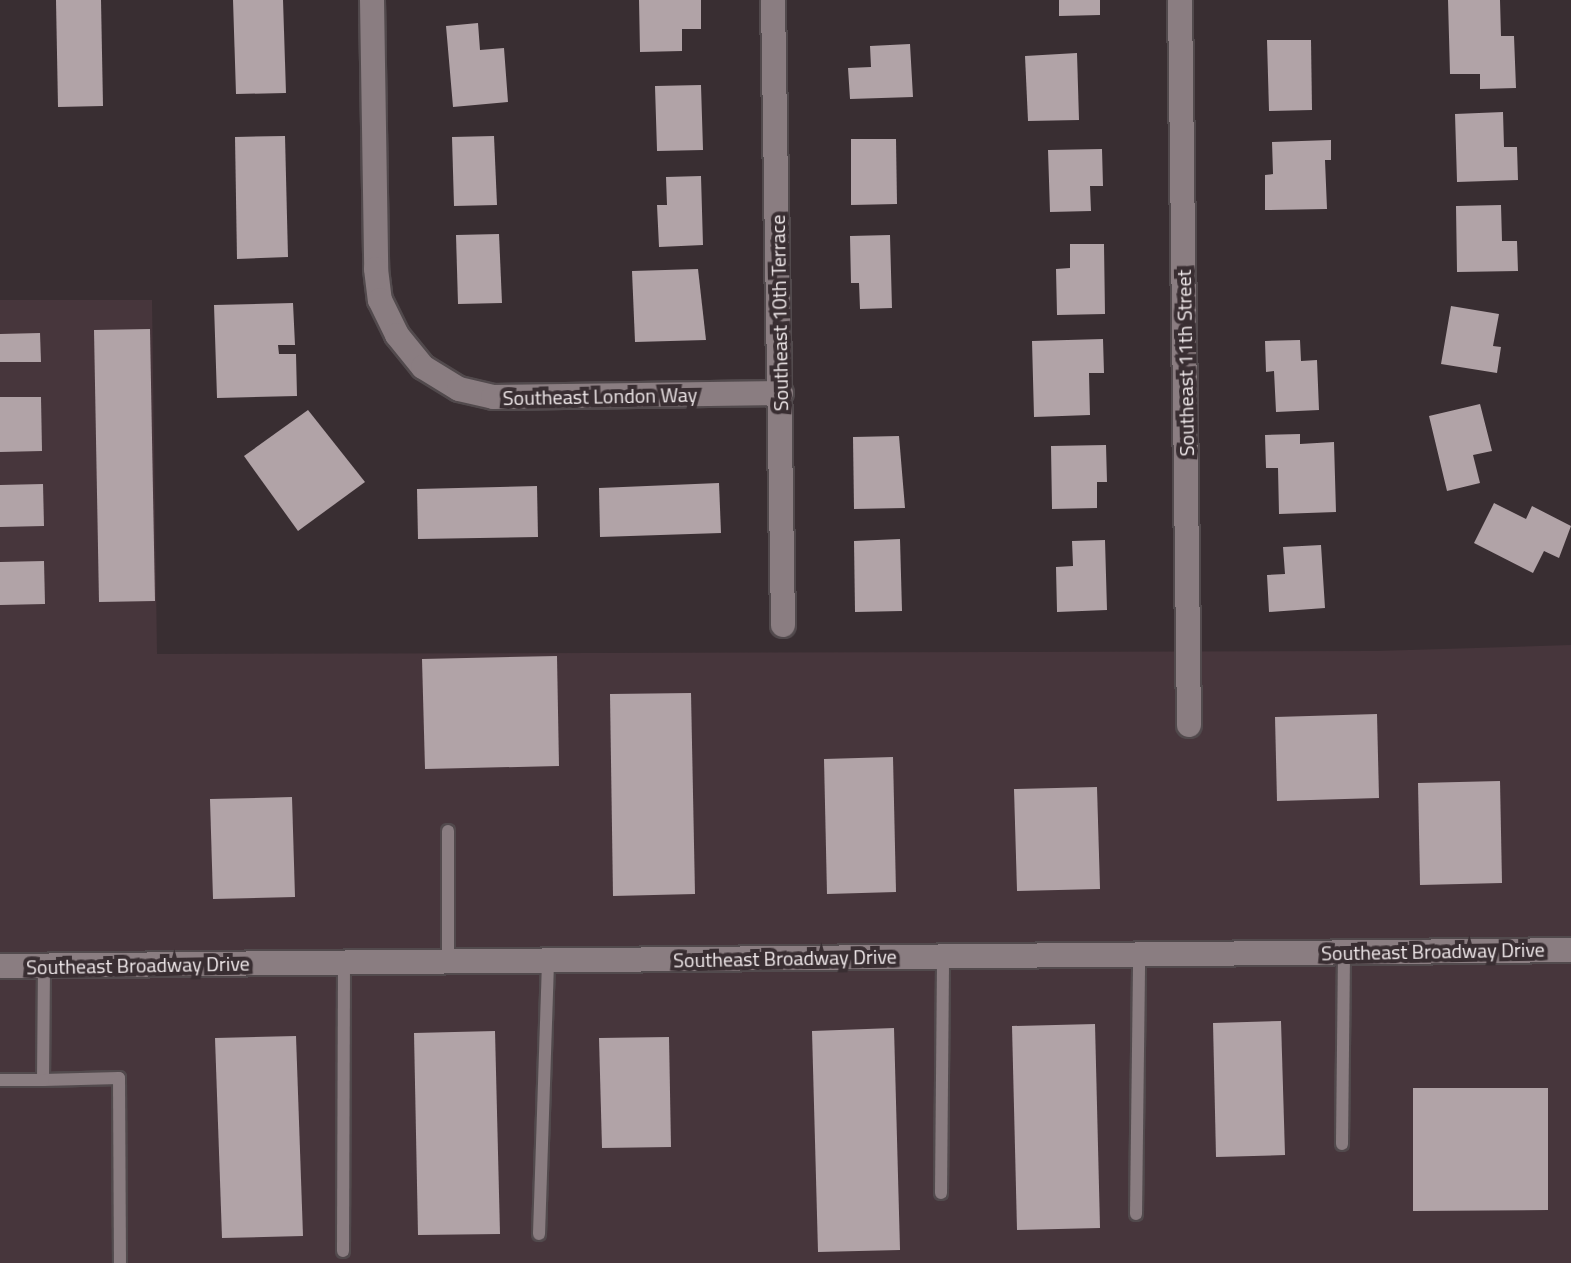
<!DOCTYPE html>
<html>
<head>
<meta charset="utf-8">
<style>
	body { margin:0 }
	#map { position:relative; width:1571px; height:1263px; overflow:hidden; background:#392e32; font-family:"Titillium Web",sans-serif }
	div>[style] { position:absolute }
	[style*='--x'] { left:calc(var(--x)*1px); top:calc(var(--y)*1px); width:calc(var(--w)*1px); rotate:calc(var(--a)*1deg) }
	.built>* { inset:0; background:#47363c }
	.building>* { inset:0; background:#b1a3a7 }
	.roads { filter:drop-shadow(2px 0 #524a4d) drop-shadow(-2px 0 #524a4d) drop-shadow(0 2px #524a4d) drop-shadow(0 -2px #524a4d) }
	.lane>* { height:12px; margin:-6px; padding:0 6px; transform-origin:6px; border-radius:6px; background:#8a7d81 }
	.street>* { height:24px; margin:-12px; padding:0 12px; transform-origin:12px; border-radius:12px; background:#8a7d81 }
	span { translate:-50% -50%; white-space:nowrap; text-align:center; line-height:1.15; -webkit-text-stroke:8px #392e32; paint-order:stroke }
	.street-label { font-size:20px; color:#f2ebed }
</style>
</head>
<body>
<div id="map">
	<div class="built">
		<i style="clip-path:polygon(0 300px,152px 300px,157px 654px,1376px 651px,1571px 645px,1571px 1263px,0 1263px)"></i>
	</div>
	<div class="building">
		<i style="clip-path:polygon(56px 0,101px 0,103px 106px,58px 107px)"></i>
		<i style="clip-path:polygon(233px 0,283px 0,286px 93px,236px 94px)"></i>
		<i style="clip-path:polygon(639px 0,701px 0,701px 29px,682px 29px,682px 51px,640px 52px)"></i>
		<i style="clip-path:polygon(1059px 0,1100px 0,1100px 15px,1059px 16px)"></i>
		<i style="clip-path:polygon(1448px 0,1500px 0,1501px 36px,1514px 36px,1516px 88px,1480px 89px,1480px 74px,1450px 74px)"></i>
		<i style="clip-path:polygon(478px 23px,480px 50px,504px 48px,508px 102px,453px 107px,446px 26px)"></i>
		<i style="clip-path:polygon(1267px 40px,1311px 40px,1312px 110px,1269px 111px)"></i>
		<i style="clip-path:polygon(910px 44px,913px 97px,850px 99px,848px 68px,871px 67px,870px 46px)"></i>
		<i style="clip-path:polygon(1077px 53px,1079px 120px,1028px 121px,1025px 56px)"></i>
		<i style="clip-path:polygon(701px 85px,703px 150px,657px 151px,655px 86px)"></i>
		<i style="clip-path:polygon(1503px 112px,1504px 147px,1517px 147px,1518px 180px,1457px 182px,1455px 114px)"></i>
		<i style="clip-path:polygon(285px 136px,288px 257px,237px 259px,235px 137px)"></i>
		<i style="clip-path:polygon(494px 136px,497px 205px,454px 206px,452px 137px)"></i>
		<i style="clip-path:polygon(851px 139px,896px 139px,897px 204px,851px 205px)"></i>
		<i style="clip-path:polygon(1331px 140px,1331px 160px,1325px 160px,1327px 209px,1265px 210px,1265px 175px,1273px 174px,1272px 142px)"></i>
		<i style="clip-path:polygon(1102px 149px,1103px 186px,1090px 186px,1091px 211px,1050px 212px,1048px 150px)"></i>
		<i style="clip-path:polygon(701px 176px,703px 245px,659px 247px,657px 205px,667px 205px,666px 177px)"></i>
		<i style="clip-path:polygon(1501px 205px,1502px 241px,1517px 241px,1518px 271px,1457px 272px,1456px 206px)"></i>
		<i style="clip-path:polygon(499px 234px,502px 303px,458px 304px,456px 235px)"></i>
		<i style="clip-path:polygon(890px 235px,892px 308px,860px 309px,859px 283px,851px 283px,850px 236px)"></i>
		<i style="clip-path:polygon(1070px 244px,1104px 244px,1105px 314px,1057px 315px,1056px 269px,1070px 268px)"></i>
		<i style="clip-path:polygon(698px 269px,706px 340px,635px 342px,632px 271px)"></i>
		<i style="clip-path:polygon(293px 303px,295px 345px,278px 345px,279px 354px,296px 354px,297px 396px,217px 398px,214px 305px)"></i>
		<i style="clip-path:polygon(1451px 306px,1499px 314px,1493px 346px,1501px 347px,1497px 373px,1441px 364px)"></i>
		<i style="clip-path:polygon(150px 329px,155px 601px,99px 602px,94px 330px)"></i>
		<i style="clip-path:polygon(40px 333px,41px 362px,0 362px,0 334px)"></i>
		<i style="clip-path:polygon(1103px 339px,1104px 373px,1089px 373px,1090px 415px,1034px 417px,1032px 341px)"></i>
		<i style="clip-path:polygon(1300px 340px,1301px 361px,1317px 360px,1319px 410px,1276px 412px,1274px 371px,1266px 372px,1265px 341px)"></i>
		<i style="clip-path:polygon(0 397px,41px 397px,42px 451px,0 452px)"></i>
		<i style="clip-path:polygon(1480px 404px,1492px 451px,1473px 455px,1480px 483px,1447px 491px,1429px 416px)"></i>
		<i style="clip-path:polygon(308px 410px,365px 482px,298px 531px,244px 456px)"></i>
		<i style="clip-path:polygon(1300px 434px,1300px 444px,1334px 442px,1336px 512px,1279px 514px,1278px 468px,1266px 468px,1265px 435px)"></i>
		<i style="clip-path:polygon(899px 436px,905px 508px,854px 509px,853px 437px)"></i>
		<i style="clip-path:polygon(1106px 445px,1107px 482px,1097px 482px,1097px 508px,1052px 509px,1051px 446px)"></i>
		<i style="clip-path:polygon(719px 483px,721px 533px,600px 537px,599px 488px)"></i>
		<i style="clip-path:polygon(43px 484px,44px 526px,0 527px,0 485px)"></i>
		<i style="clip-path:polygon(537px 486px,538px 537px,418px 539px,417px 489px)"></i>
		<i style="clip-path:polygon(1494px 503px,1526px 519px,1532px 506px,1571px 526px,1559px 558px,1544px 551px,1533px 573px,1474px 543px)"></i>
		<i style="clip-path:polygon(900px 539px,902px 611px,855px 612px,854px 541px)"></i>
		<i style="clip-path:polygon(1105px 540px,1107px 610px,1057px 612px,1056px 567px,1073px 566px,1072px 541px)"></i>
		<i style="clip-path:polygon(1321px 545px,1325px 608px,1269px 612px,1267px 575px,1285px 574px,1283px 547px)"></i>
		<i style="clip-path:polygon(44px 561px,45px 604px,0 605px,0 562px)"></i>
		<i style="clip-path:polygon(557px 656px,559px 766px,425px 769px,422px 659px)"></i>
		<i style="clip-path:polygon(691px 693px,695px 894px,613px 896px,610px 694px)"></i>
		<i style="clip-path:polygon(1377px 714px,1379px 798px,1277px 801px,1275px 717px)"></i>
		<i style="clip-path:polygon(893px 757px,896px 892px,827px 894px,824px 759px)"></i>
		<i style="clip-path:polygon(1500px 781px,1502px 883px,1420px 885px,1418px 783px)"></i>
		<i style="clip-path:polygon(1097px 787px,1100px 889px,1017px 891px,1014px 789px)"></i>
		<i style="clip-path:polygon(292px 797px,295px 897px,213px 899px,210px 799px)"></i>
		<i style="clip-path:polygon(1281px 1021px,1285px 1155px,1216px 1157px,1213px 1023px)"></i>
		<i style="clip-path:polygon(1095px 1024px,1100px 1228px,1017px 1230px,1012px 1026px)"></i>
		<i style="clip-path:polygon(894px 1028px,900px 1250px,818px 1252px,812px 1031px)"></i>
		<i style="clip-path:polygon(495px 1031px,500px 1234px,418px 1235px,414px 1033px)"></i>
		<i style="clip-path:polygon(296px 1036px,303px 1236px,222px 1238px,215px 1038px)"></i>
		<i style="clip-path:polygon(669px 1037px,671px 1147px,602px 1148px,599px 1038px)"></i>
		<i style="clip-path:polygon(1413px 1088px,1548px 1088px,1548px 1210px,1413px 1211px)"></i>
	</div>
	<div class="roads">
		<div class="lane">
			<i style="--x:448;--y:962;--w:131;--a:-90"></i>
			<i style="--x:44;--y:966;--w:114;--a:90.5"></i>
			<i style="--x:43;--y:1080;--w:76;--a:-1.5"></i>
			<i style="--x:119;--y:1078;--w:185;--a:89.7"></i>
			<i style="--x:0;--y:1080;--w:43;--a:0"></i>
			<i style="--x:1342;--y:1144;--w:192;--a:-89.4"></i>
			<i style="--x:941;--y:1193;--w:237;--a:-89.5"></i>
			<i style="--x:1136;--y:1214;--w:260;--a:-89.3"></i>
			<i style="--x:539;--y:1234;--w:274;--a:-88.1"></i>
			<i style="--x:343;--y:1251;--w:288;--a:-89.8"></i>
		</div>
		<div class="street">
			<i style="--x:372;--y:0;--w:269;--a:89.1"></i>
			<i style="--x:376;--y:269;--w:31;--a:83"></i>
			<i style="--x:380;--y:300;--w:39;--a:64"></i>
			<i style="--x:397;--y:335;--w:41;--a:50.9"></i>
			<i style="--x:423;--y:367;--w:42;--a:31.4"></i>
			<i style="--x:459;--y:389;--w:35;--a:13"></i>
			<i style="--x:493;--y:397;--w:288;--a:-0.8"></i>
			<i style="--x:773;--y:0;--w:625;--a:89.08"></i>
			<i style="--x:1180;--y:0;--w:725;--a:89.29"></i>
			<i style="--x:0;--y:966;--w:1571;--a:-0.58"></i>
		</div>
	</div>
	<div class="street-label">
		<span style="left:779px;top:313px;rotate:-91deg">Southeast 10th Terrace</span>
		<span style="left:1185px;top:363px;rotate:-91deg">Southeast 11th Street</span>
		<span style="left:600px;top:396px;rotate:-1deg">Southeast London Way</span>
		<span style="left:1433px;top:951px;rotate:-1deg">Southeast Broadway Drive</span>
		<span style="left:785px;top:958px;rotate:-1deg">Southeast Broadway Drive</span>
		<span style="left:138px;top:965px;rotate:-1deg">Southeast Broadway Drive</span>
	</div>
</div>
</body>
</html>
